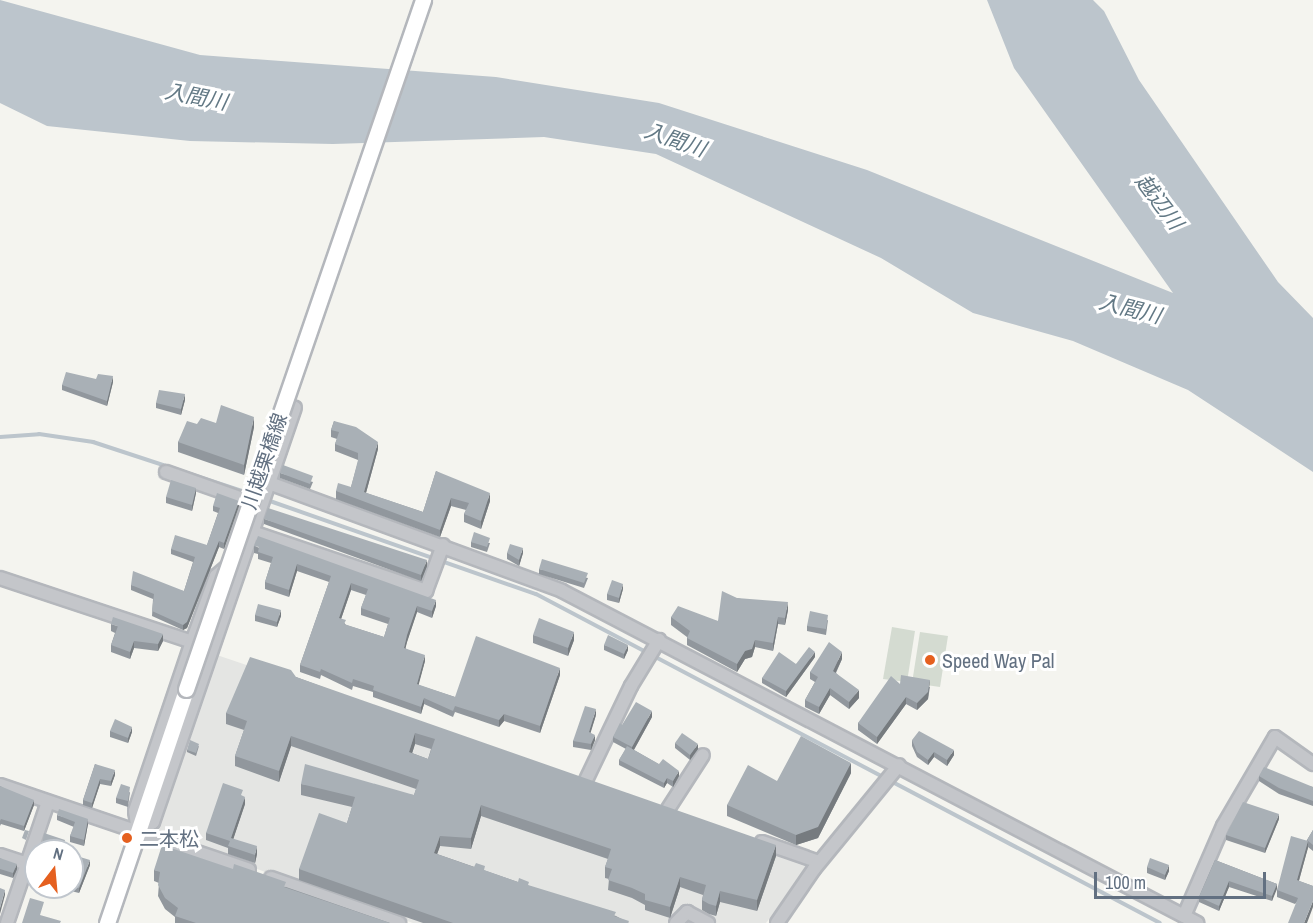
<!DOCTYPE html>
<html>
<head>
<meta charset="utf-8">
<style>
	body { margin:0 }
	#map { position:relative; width:1313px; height:923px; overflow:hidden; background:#f4f4ef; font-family:"Archivo Narrow","Noto Sans JP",sans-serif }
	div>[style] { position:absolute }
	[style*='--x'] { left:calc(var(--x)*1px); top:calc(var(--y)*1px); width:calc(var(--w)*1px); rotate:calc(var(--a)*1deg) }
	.built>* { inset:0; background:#e4e5e3 }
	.green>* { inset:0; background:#d4dbd1 }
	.water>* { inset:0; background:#bcc5cc }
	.stream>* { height:4px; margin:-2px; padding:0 2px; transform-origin:2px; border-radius:2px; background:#bcc5cc }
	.roads { filter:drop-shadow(2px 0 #b4b7bc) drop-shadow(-2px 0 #b4b7bc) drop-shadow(0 2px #b4b7bc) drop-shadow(0 -2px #b4b7bc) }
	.minor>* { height:12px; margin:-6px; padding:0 6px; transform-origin:6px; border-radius:6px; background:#c4c6ca }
	.major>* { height:15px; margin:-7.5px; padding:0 7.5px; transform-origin:7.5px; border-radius:7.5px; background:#fff }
	.bridges { filter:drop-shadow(2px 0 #b4b7bc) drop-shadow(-2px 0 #b4b7bc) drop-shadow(0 2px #b4b7bc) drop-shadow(0 -2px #b4b7bc) }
	.major-bridge>* { height:15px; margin:-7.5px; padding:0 7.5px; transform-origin:7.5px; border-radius:7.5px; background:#fff }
	.wall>* { inset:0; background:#91979d }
	.shaded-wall>* { inset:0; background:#767b7f }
	.building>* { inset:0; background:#a9b0b6 }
	.dots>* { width:16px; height:16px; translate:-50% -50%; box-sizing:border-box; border:3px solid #fff; border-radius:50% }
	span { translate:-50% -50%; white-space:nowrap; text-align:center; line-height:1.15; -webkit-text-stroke:6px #fff; paint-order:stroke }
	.street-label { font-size:20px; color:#627081 }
	.poi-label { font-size:20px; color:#627081 }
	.left { translate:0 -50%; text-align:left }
	.water-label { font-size:21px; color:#637985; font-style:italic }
	.north { position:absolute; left:24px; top:839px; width:60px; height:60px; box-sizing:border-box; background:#fff; border:2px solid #c0c6cd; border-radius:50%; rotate:16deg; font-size:16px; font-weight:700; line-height:24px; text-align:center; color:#627081 }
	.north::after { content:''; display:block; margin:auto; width:21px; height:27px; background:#e5601f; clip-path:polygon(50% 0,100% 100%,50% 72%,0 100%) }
	.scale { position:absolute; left:1094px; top:872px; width:172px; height:27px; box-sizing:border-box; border:3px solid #627081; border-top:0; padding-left:8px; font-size:18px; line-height:21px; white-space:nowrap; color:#627081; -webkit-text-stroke:4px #fff; paint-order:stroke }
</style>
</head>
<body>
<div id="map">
	<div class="built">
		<i style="clip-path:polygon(214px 654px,324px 691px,812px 861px,766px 923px,714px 923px,684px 904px,670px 923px,413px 923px,273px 875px,160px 832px,155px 826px)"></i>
	</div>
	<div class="green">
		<i style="clip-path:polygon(892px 627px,915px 631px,907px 682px,883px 679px)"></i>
		<i style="clip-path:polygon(920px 632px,948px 636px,940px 687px,912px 683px)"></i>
	</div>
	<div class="water">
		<i style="clip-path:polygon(0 0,200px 55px,496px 77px,659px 103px,867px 170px,1173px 293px,1014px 68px,987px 0,1093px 0,1104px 11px,1139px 80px,1278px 282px,1313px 318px,1313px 472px,1188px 390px,1073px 341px,973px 313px,881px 258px,656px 154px,544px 137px,333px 144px,190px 141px,47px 126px,0 103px)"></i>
	</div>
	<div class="stream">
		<i style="--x:0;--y:437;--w:39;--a:-4"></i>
		<i style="--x:39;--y:434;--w:55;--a:8.4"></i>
		<i style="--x:93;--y:442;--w:163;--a:18.2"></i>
		<i style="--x:267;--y:500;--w:285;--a:19.3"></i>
		<i style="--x:536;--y:594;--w:705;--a:27.8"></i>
	</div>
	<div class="roads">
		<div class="minor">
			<i style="--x:166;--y:472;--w:96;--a:19.4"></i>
			<i style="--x:269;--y:483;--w:312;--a:20.2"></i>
			<i style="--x:562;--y:591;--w:717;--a:27.6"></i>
			<i style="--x:252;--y:532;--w:184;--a:18.7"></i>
			<i style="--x:426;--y:591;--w:49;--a:-69.7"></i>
			<i style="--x:0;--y:578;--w:202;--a:18.4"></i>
			<i style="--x:586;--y:780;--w:104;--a:-64.4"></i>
			<i style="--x:631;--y:686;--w:54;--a:-58.7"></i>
			<i style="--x:0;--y:785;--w:263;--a:18.8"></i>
			<i style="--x:668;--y:809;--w:64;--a:-57.1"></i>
			<i style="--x:138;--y:832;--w:18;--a:-34"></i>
			<i style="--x:153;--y:822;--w:438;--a:-71.1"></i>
			<i style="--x:138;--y:832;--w:21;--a:-98"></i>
			<i style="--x:135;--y:811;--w:178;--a:-71.4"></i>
			<i style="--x:192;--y:642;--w:70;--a:-70"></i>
			<i style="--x:216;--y:576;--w:17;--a:-40"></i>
			<i style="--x:762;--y:842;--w:60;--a:19.3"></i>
			<i style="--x:0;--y:855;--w:29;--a:18"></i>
			<i style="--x:271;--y:878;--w:136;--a:19.4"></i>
			<i style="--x:1184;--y:916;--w:98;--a:-66.6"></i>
			<i style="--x:1223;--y:826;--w:103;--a:-59.7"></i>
			<i style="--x:1275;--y:737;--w:47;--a:35.4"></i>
			<i style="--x:7;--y:923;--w:128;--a:-71.3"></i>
			<i style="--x:676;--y:923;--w:16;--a:-45"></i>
			<i style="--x:687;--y:912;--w:24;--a:28"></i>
			<i style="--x:777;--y:923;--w:65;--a:-55.6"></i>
			<i style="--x:814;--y:869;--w:134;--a:-50.7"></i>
		</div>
		<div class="major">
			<i style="--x:107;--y:923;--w:247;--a:-71.3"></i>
		</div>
	</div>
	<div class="bridges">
		<div class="major-bridge">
			<i style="--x:186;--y:689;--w:729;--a:-71.02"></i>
		</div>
	</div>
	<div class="wall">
		<i style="clip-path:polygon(96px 379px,113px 382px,107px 406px,62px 390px,62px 385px)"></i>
		<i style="clip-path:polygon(185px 400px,181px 415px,156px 408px,156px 403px)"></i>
		<i style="clip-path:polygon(334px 421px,378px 449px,366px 493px,423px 512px,436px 471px,490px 501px,481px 529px,464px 522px,464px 514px,466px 510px,451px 506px,440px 537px,336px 499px,336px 491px,351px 487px,358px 462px,358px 460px,335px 451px,335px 444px,337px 439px,331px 437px,331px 430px)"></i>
		<i style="clip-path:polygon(216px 423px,254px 427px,244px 475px,178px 452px,178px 442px,197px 424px)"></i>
		<i style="clip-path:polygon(280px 473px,313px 482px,310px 489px,280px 478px)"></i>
		<i style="clip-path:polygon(196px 493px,192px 511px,166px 503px,166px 497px)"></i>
		<i style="clip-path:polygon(213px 506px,239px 506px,224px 549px,219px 547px,187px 628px,183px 630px,152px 616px,153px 599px,131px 590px,131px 585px,184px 591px,193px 562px,171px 554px,171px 549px,207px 545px,218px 513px,213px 511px)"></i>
		<i style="clip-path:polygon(264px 519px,427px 566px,421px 581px,264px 524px)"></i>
		<i style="clip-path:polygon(471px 542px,490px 543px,487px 552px,471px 547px)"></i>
		<i style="clip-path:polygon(evenodd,254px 546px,436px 606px,432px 618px,417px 612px,405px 648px,425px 661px,418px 685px,455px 697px,560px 675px,540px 733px,504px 721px,499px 727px,455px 712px,453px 717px,424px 704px,421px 714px,373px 697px,373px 692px,353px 686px,352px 690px,321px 675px,320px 679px,300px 672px,300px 665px,329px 582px,297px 571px,289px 597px,265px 589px,265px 582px,271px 563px,258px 559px,258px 554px,254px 553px,254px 546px,351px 590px,366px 595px,361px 608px,361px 615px,388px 624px,384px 637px,346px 625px,341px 619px,351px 590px)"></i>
		<i style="clip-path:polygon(507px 553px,523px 553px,519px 566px,507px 559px)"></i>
		<i style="clip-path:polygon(539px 569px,588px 578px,584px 588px,539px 574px)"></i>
		<i style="clip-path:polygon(623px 589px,619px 603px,607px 600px,607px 594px)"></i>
		<i style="clip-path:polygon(737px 598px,788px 610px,785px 625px,778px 624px,773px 651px,755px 647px,752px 657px,745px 659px,737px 672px,687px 645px,687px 637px,671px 625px,671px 617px,718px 621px)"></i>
		<i style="clip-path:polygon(255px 615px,281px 616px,277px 627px,255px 621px)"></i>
		<i style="clip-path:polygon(828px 620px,826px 635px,807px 631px,807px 626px)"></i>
		<i style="clip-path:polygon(111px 624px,163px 641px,158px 651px,134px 648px,130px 659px,111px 652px,111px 645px,115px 633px,111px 631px)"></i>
		<i style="clip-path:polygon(533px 635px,574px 640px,568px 656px,533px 643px)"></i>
		<i style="clip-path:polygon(604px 645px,628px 650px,624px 659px,604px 650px)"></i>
		<i style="clip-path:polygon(815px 657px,786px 697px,762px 683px,762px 678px,796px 664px)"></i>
		<i style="clip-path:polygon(842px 659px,836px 673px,859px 698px,849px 709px,830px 695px,819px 714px,805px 707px,805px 700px,815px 682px,810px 679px,810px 672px)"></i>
		<i style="clip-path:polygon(evenodd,296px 677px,776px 856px,757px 911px,720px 902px,716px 916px,709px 914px,702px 910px,702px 900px,703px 895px,680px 887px,670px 918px,645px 910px,645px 905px,632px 898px,608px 890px,609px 879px,605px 878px,605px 867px,608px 859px,481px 816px,471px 849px,440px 846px,437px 854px,616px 916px,629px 923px,423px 923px,299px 880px,299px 869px,347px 823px,352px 807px,301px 795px,301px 784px,414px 795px,416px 789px,291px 746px,279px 782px,235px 766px,235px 756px,244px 730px,226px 724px,226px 713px,296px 677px,415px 744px,431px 749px,428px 759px,412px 753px,415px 744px)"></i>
		<i style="clip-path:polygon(900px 684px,930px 687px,928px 699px,917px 710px,906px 704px,877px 744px,858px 730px,858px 723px)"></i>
		<i style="clip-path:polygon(596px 715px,590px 733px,595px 740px,591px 750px,573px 747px,573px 741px)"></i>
		<i style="clip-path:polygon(652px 717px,634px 750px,679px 776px,673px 787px,667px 783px,664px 788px,619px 765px,619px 760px,626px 749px,613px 742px,613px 737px,622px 725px)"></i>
		<i style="clip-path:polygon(110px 731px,132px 732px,128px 743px,110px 737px)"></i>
		<i style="clip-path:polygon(912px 740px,954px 755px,947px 766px,934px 757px,928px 765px,917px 757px,912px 746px)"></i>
		<i style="clip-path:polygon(675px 743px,698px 749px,690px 760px,675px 748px)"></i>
		<i style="clip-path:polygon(199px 746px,196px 756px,187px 752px,187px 750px)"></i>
		<i style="clip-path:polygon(95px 764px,115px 775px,111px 786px,100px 784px,92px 808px,83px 805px,83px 800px)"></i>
		<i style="clip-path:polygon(851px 773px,818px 838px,796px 845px,727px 816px,727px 805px,777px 781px)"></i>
		<i style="clip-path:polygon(1259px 776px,1313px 787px,1313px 806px,1279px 794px,1259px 781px)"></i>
		<i style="clip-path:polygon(0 786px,34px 805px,24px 831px,1px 824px,0 826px)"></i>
		<i style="clip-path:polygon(130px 792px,128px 807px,116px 803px,116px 798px)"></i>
		<i style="clip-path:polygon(243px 796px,245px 804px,233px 839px,257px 854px,255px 863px,228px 854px,228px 848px,206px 840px,206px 833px)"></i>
		<i style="clip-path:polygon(57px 815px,88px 824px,84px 846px,70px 842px,70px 836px,74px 827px,57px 820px)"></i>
		<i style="clip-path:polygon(1279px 819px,1265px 853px,1226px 840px,1226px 835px)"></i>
		<i style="clip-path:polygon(1313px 830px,1313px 851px,1308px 847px,1299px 881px,1313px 886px,1295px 904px,1277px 897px,1277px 890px)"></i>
		<i style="clip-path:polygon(65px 845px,63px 851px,42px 851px,42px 846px)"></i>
		<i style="clip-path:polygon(0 858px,17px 869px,13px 878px,0 874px)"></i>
		<i style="clip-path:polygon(1215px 860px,1277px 884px,1272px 901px,1229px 887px,1219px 911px,1199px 902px,1199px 897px)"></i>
		<i style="clip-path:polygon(90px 865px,79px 893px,55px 887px,54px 892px,41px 887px,72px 887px,72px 877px,74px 877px)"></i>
		<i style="clip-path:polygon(1147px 867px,1169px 871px,1165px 880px,1147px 873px)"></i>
		<i style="clip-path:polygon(154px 870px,286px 887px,390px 923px,175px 923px,175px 917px,165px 909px,158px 896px,159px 883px,154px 881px)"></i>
	</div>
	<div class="shaded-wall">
		<i style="clip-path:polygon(113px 376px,113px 382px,107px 406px,107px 401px)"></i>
		<i style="clip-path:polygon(185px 394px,185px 400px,181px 415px,181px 409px)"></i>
		<i style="clip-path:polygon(254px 417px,254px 427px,244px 475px,244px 465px)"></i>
		<i style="clip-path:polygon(378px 442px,378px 449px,364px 500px,364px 492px)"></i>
		<i style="clip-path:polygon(196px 488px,196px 493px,192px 511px,192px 505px)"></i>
		<i style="clip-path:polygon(490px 493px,490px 501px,481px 529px,481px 521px)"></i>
		<i style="clip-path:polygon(451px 498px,451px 506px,440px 537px,440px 530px)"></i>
		<i style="clip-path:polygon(239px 501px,239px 506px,224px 549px,224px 543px)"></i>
		<i style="clip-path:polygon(219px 541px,219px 547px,187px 628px,183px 630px,183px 625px)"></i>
		<i style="clip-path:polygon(523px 548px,523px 553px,519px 566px,519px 560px)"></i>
		<i style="clip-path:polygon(427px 560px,427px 566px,421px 581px,421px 575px)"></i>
		<i style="clip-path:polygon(297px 564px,297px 571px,289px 597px,289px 590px)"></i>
		<i style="clip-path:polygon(351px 583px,351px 590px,339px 625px,339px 618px)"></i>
		<i style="clip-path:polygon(623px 584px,623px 589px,619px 603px,619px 598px)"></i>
		<i style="clip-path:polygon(436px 600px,436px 606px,432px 618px,432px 611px)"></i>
		<i style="clip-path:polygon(788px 602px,788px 610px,785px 625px,785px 618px)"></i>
		<i style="clip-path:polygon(417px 606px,417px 612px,407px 642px,404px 655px,404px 648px,407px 635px)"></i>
		<i style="clip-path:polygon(281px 610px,281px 616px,277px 627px,277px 622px)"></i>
		<i style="clip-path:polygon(778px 617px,778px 624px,773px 651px,773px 643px)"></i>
		<i style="clip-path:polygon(574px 632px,574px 640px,568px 656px,568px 648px)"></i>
		<i style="clip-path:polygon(163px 634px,163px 641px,158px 651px,158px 644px)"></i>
		<i style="clip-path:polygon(755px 640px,755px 647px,752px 657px,745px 659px,737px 672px,737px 664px,745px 651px)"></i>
		<i style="clip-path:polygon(134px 641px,134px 648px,130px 659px,130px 652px)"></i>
		<i style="clip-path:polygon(628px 645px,628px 650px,624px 659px,624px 654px)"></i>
		<i style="clip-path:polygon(815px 652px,815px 657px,786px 697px,786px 691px)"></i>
		<i style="clip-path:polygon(842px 652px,842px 659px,833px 678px,833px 671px)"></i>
		<i style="clip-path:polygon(425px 655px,425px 661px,417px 691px,417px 684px)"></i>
		<i style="clip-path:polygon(560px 668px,560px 675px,540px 733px,540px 726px)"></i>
		<i style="clip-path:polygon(930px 680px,928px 699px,917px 710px,917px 703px)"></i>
		<i style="clip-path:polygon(830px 688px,830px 695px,819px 714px,819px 707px)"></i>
		<i style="clip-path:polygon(859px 690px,859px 698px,849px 709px,849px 702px)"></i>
		<i style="clip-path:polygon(906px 697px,906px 704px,877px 744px,877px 737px)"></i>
		<i style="clip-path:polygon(424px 698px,424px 704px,421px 714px,421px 707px)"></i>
		<i style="clip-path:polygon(596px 709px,596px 715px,589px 738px,589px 732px)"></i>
		<i style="clip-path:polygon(652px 711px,652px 717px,632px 753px,632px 747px)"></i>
		<i style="clip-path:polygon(504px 714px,504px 721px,499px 727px,499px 720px)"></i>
		<i style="clip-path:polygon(132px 727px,132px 732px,128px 743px,128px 738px)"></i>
		<i style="clip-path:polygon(415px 733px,415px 744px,409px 763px,409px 752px)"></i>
		<i style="clip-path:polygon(595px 735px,595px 740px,591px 750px,591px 744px)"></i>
		<i style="clip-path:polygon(291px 736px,291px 746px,279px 782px,279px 771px)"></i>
		<i style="clip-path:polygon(698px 744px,698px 749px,690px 760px,690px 755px)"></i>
		<i style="clip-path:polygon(954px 750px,954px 755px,947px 766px,947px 760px)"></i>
		<i style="clip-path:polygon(934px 752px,934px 757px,928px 765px,928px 760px)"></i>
		<i style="clip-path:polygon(851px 763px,851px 773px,818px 838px,796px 845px,796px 835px)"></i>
		<i style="clip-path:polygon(115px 770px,115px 775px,111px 786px,111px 781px)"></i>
		<i style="clip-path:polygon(679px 771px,679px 776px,673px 787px,673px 781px)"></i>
		<i style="clip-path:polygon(667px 778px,667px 783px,664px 788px,664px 783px)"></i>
		<i style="clip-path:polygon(100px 779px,100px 784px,92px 808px,92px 803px)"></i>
		<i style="clip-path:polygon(245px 797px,245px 804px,231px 846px,231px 838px)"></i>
		<i style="clip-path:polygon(34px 800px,34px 805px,24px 831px,24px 826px)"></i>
		<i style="clip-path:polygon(481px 805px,481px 816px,471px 849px,471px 838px)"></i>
		<i style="clip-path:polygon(1279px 814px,1279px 819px,1265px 853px,1265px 848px)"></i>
		<i style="clip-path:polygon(88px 819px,88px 824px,84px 846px,84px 840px)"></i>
		<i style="clip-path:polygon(440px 836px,440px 846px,434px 863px,434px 853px)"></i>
		<i style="clip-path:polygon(1308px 841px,1308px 848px,1297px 887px,1297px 880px)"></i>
		<i style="clip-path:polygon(776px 845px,776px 856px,757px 911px,757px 900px)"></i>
		<i style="clip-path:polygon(257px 846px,257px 854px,255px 863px,255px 855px)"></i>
		<i style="clip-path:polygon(90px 860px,90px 865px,79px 893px,79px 888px)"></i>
		<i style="clip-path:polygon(17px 864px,17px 869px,13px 878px,13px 873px)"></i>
		<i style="clip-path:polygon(1169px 865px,1169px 871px,1165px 880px,1165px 875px)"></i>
		<i style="clip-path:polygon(680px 877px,680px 887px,670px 918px,670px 907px)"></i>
		<i style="clip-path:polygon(1229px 881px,1229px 887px,1219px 911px,1219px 906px)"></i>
		<i style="clip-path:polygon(1277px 884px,1277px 889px,1272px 901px,1272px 896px)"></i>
		<i style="clip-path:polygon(5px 890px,5px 895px,0 914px,0 908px)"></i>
		<i style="clip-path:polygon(720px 891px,720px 902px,716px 916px,716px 906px)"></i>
		<i style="clip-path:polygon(1313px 901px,1313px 907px,1307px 923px,1304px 923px)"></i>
	</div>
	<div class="building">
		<i style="clip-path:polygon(66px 372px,96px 379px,98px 374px,113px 376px,107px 401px,62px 385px)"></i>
		<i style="clip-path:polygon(159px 390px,185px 394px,181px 409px,156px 403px)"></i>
		<i style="clip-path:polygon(221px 405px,254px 417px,244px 465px,178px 442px,187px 421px,197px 424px,201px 418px,216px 423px)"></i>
		<i style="clip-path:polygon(334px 421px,356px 427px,378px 442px,364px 492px,423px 512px,436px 471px,490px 493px,481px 521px,464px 514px,469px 503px,451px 498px,440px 530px,336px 491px,338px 483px,351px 487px,358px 460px,358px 453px,335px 444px,339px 432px,331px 430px)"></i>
		<i style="clip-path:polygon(283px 465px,313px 476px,310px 484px,280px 473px)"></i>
		<i style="clip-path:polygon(171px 480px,196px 488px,192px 505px,166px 497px)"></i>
		<i style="clip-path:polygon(217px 493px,239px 501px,224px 543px,219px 541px,187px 622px,183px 625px,152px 611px,154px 594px,131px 585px,133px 571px,184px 591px,195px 557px,171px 549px,175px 535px,207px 545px,220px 508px,213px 506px)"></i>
		<i style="clip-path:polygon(268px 508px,427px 560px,421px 575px,264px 519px)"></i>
		<i style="clip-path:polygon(474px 532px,490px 538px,487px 547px,471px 542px)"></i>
		<i style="clip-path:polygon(evenodd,258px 536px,436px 600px,432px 611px,417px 606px,407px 635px,404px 648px,425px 655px,417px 684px,455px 697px,476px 636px,560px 668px,540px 726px,504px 714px,499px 720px,455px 706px,453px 711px,424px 698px,421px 707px,373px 690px,374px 686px,353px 679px,352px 683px,321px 669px,320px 672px,300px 665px,331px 576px,297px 564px,289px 590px,265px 582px,273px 557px,258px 552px,259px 547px,254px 546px,258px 536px,351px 583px,368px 589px,361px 608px,390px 618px,384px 637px,344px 624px,346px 620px,339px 618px,351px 583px)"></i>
		<i style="clip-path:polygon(510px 544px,523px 548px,519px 560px,507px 553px)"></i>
		<i style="clip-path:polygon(542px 559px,588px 573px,584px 583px,539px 569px)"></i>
		<i style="clip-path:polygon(612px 580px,623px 584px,619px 598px,607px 594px)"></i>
		<i style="clip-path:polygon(722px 591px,737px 598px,788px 602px,785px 618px,778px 617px,773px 643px,755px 640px,752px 649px,745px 651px,737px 664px,687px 638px,690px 631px,671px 617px,678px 606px,718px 621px)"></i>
		<i style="clip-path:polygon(258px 604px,281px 610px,277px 622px,255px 615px)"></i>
		<i style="clip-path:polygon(810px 611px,828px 615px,826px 629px,807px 626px)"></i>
		<i style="clip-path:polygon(113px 617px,163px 634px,158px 644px,134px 641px,130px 652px,111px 645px,118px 626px,111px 624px)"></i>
		<i style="clip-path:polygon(539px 618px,574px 632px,568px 648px,533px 635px)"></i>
		<i style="clip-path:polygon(608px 635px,628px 645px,624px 654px,604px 645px)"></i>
		<i style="clip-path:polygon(829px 642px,842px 652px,833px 671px,859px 690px,849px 702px,830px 688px,819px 707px,805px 700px,818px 677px,810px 672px)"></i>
		<i style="clip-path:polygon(809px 647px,815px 652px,786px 691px,762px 678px,779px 652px,796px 664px)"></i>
		<i style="clip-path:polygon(evenodd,250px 657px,291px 670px,296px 677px,776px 845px,757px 900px,720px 891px,716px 906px,709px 904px,702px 900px,706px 885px,680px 877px,670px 907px,645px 900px,645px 894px,632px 888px,608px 880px,612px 869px,605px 867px,611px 849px,481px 805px,471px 838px,440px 836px,434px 853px,474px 867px,476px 863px,485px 866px,484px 870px,518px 882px,519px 878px,529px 882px,528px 885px,616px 912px,614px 916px,629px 921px,628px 923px,453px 923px,299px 869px,319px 813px,347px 823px,355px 797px,301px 784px,305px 764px,414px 795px,419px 780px,291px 736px,279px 771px,235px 756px,247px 721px,226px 713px,250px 657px,415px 733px,435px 739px,428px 759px,409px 752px,415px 733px)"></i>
		<i style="clip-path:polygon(901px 675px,930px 680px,928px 692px,917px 703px,906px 697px,877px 737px,858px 723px,891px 676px,900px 684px)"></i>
		<i style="clip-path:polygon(636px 702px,652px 711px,632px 747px,613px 737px,620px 723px,622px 725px)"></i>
		<i style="clip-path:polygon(585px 706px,596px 709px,589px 732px,595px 735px,591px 744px,573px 741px)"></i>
		<i style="clip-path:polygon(115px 719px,132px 727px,128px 738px,110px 731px)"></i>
		<i style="clip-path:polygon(919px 731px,954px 750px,947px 760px,934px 752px,928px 760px,917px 752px,912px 740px)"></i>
		<i style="clip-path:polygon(682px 733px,698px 744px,690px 755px,675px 743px)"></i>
		<i style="clip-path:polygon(801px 736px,851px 763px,818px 827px,796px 835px,727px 805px,748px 765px,777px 781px)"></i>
		<i style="clip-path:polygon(190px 740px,199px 744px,196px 753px,187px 750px)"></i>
		<i style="clip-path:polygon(627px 746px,659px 764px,663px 759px,679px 771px,673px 781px,667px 778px,664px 783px,619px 760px)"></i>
		<i style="clip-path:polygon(95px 764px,115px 770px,111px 781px,100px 779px,92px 803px,83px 800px)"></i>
		<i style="clip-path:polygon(1264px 767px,1313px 787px,1313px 801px,1279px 788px,1259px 776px)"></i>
		<i style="clip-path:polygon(223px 783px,243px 790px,241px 795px,245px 797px,231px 838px,257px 846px,255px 855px,228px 846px,230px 841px,206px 833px)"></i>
		<i style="clip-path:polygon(121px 784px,130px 787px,128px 801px,116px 798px)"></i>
		<i style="clip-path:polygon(0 786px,34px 800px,24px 826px,1px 819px,0 821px)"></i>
		<i style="clip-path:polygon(1243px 802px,1279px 814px,1265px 848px,1226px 835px)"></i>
		<i style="clip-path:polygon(59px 809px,88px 819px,84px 840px,70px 836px,75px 822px,57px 815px)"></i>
		<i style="clip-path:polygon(25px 830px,29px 831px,26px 840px,22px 838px)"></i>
		<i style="clip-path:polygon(1313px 830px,1313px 845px,1307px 840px)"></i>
		<i style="clip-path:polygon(44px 833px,65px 840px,62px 851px,57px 851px,42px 846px)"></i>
		<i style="clip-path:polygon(1291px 836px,1308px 841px,1297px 880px,1313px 886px,1313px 901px,1304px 923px,1288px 923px,1298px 898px,1277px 890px)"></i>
		<i style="clip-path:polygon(162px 845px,233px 869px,234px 864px,286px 882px,284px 887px,390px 923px,196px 923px,175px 916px,178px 908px,165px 898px,158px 885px,160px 872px,154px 870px)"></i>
		<i style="clip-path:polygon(80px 857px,90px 860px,79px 888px,72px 886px,72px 877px,74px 877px)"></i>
		<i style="clip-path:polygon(0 858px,17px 864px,13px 873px,0 869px)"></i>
		<i style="clip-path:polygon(1150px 858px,1169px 865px,1165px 875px,1147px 867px)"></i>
		<i style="clip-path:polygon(1215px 860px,1277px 884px,1272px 896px,1229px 881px,1219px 906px,1199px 897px)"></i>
		<i style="clip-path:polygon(0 888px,5px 890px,0 908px)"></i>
		<i style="clip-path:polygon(30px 898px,44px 902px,40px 915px,61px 921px,60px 923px,22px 923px)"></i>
	</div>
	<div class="dots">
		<i style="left:930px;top:660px;background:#e5601f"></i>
		<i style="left:127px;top:838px;background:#e5601f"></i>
	</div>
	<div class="street-label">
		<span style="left:264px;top:461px;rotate:-71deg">川越栗橋線</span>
	</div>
	<div class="poi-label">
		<span class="left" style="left:942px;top:660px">Speed Way Pal</span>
		<span class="left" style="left:139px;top:838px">二本松</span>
	</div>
	<div class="water-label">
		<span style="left:196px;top:97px;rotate:11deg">入間川</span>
		<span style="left:675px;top:140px;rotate:19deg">入間川</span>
		<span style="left:1159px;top:202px;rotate:53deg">越辺川</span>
		<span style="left:1130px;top:309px;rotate:14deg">入間川</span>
	</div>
	<div class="north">N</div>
	<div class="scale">100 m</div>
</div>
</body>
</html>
